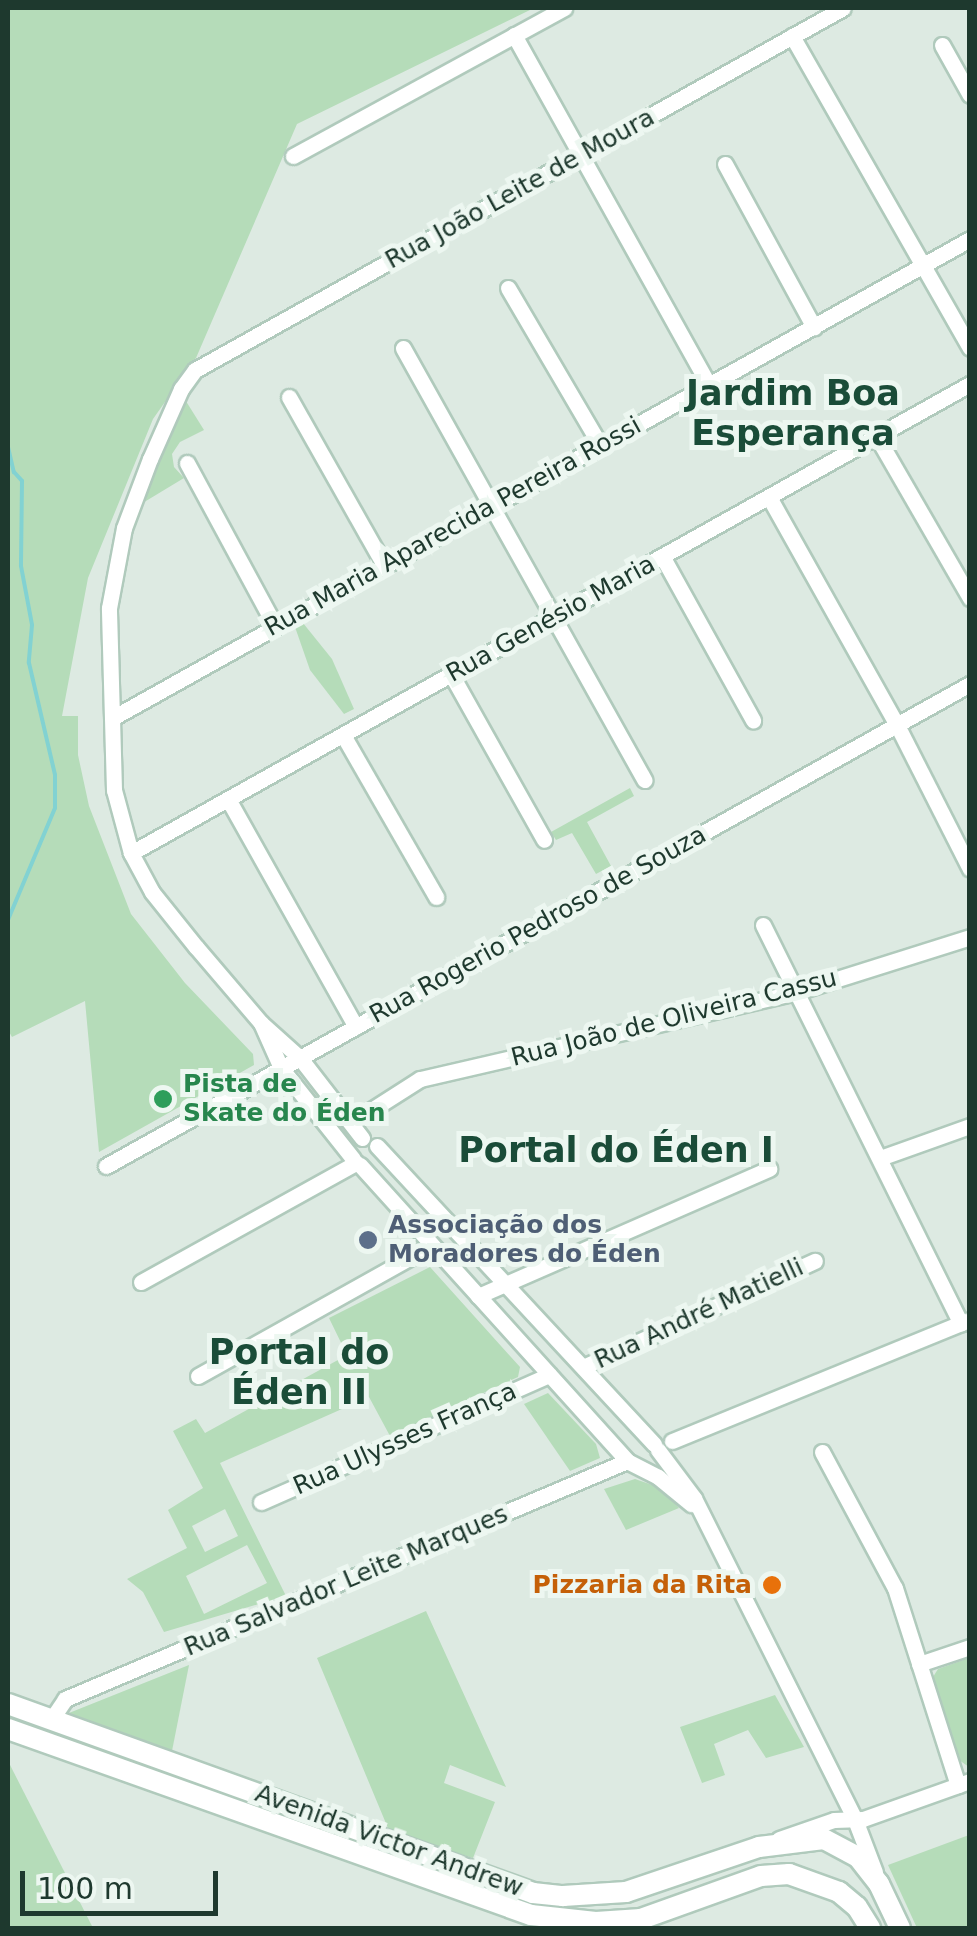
<!DOCTYPE html>
<html>
<head>
<meta charset="utf-8">
<style>
	body { margin:0 }
	#map { position:relative; width:977px; height:1936px; overflow:hidden; background:#ddeae2; font-family:"DejaVu Sans",sans-serif }
	div>[style] { position:absolute }
	[style*='--x'] { left:calc(var(--x)*1px); top:calc(var(--y)*1px); width:calc(var(--w)*1px); rotate:calc(var(--a)*1deg) }
	.green>* { inset:0; background:#b5dcb9 }
	.stream>* { height:4px; margin:-2px; padding:0 2px; transform-origin:2px; border-radius:2px; background:#82d2d2 }
	.roads { filter:drop-shadow(2px 0 #b0cabc) drop-shadow(-2px 0 #b0cabc) drop-shadow(0 2px #b0cabc) drop-shadow(0 -2px #b0cabc) }
	.minor>* { height:15px; margin:-7.5px; padding:0 7.5px; transform-origin:7.5px; border-radius:7.5px; background:#fff }
	.secondary>* { height:20px; margin:-10px; padding:0 10px; transform-origin:10px; border-radius:10px; background:#fff }
	.dots>* { width:28px; height:28px; translate:-50% -50%; box-sizing:border-box; border:5px solid #edf7f1; border-radius:50% }
	span { translate:-50% -50%; white-space:nowrap; text-align:center; line-height:1.15; -webkit-text-stroke:10px #edf7f1; paint-order:stroke }
	.street-label { font-size:25px; color:#1e392e }
	.leisure-label { font-size:25px; color:#27864d; font-weight:700 }
	.left { translate:0 -50%; text-align:left }
	.service-label { font-size:25px; color:#4e5e75; font-weight:700 }
	.food-label { font-size:25px; color:#c56008; font-weight:700 }
	.right { translate:-100% -50%; text-align:right }
	.district-label { font-size:35px; color:#1a4c38; font-weight:700 }
	.frame { position:absolute; inset:0; border:10px solid #1e392e; pointer-events:none }
	.scale { position:absolute; left:20px; top:1871px; width:198px; height:45px; box-sizing:border-box; border:5px solid #1e392e; border-top:0; padding-left:12px; font-size:30px; line-height:35px; white-space:nowrap; color:#1e392e; -webkit-text-stroke:8px #edf7f1; paint-order:stroke }
</style>
</head>
<body>
<div id="map">
	<div class="green">
		<i style="clip-path:polygon(8px 8px,534px 8px,297px 124px,196px 358px,153px 419px,88px 578px,62px 716px,78px 716px,78px 755px,89px 806px,131px 914px,185px 983px,253px 1054px,254px 1065px,99px 1152px,85px 1001px,12px 1037px,8px 1030px)"></i>
		<i style="clip-path:polygon(184px 398px,204px 430px,180px 442px,172px 454px,174px 467px,184px 478px,141px 504px)"></i>
		<i style="clip-path:polygon(303px 623px,332px 659px,354px 709px,344px 714px,310px 670px,295px 627px)"></i>
		<i style="clip-path:polygon(630px 788px,634px 796px,587px 822px,611px 866px,596px 874px,572px 833px,556px 840px,551px 832px)"></i>
		<i style="clip-path:polygon(evenodd,430px 1267px,520px 1367px,518px 1377px,390px 1436px,369px 1397px,220px 1463px,286px 1596px,164px 1632px,143px 1592px,127px 1579px,187px 1548px,168px 1510px,203px 1488px,173px 1431px,196px 1419px,205px 1433px,347px 1355px,329px 1318px,430px 1267px,225px 1509px,238px 1536px,205px 1552px,192px 1526px,225px 1509px,430px 1267px,247px 1545px,267px 1583px,204px 1614px,186px 1576px,247px 1545px)"></i>
		<i style="clip-path:polygon(548px 1393px,596px 1444px,600px 1458px,570px 1471px,524px 1404px)"></i>
		<i style="clip-path:polygon(635px 1479px,664px 1489px,679px 1508px,626px 1530px,604px 1489px)"></i>
		<i style="clip-path:polygon(426px 1611px,506px 1787px,450px 1765px,444px 1783px,495px 1802px,473px 1858px,390px 1833px,317px 1658px)"></i>
		<i style="clip-path:polygon(969px 1658px,970px 1658px,969px 1767px,959px 1760px,933px 1677px,938px 1669px)"></i>
		<i style="clip-path:polygon(189px 1665px,171px 1756px,69px 1718px,69px 1713px)"></i>
		<i style="clip-path:polygon(775px 1695px,804px 1747px,766px 1758px,748px 1730px,714px 1744px,725px 1775px,702px 1783px,680px 1727px)"></i>
		<i style="clip-path:polygon(8px 1761px,93px 1928px,8px 1928px)"></i>
		<i style="clip-path:polygon(969px 1835px,969px 1928px,917px 1928px,888px 1865px)"></i>
	</div>
	<div class="stream">
		<i style="--x:8;--y:447;--w:26;--a:77"></i>
		<i style="--x:14;--y:472;--w:12;--a:48"></i>
		<i style="--x:22;--y:481;--w:85;--a:90.7"></i>
		<i style="--x:21;--y:566;--w:60;--a:79.4"></i>
		<i style="--x:32;--y:625;--w:38;--a:95"></i>
		<i style="--x:29;--y:663;--w:115;--a:76.9"></i>
		<i style="--x:55;--y:775;--w:33;--a:90"></i>
		<i style="--x:55;--y:808;--w:121;--a:112.8"></i>
	</div>
	<div class="roads">
		<div class="minor">
			<i style="--x:514;--y:35;--w:401;--a:60.9"></i>
			<i style="--x:792;--y:36;--w:359;--a:60.3"></i>
			<i style="--x:942;--y:45;--w:57;--a:60.8"></i>
			<i style="--x:293;--y:156;--w:309;--a:-28.6"></i>
			<i style="--x:725;--y:164;--w:186;--a:61.4"></i>
			<i style="--x:508;--y:288;--w:182;--a:59.6"></i>
			<i style="--x:403;--y:348;--w:495;--a:60.8"></i>
			<i style="--x:289;--y:397;--w:193;--a:60.5"></i>
			<i style="--x:877;--y:437;--w:186;--a:60"></i>
			<i style="--x:187;--y:463;--w:185;--a:61.6"></i>
			<i style="--x:769;--y:497;--w:261;--a:60.7"></i>
			<i style="--x:897;--y:725;--w:161;--a:63.1"></i>
			<i style="--x:662;--y:556;--w:188;--a:61"></i>
			<i style="--x:451;--y:674;--w:190;--a:60.7"></i>
			<i style="--x:114;--y:717;--w:980;--a:-29.18"></i>
			<i style="--x:343;--y:735;--w:187;--a:60.1"></i>
			<i style="--x:228;--y:799;--w:261;--a:60.7"></i>
			<i style="--x:131;--y:853;--w:961;--a:-29.21"></i>
			<i style="--x:763;--y:925;--w:445;--a:63.6"></i>
			<i style="--x:261;--y:1023;--w:49;--a:66"></i>
			<i style="--x:281;--y:1068;--w:116;--a:51.6"></i>
			<i style="--x:351;--y:1123;--w:82;--a:-32.5"></i>
			<i style="--x:420;--y:1079;--w:386;--a:-13"></i>
			<i style="--x:796;--y:992;--w:182;--a:-17.5"></i>
			<i style="--x:362;--y:1138;--w:101;--a:-127.8"></i>
			<i style="--x:300;--y:1058;--w:52;--a:-138.1"></i>
			<i style="--x:261;--y:1023;--w:100;--a:-130.5"></i>
			<i style="--x:196;--y:947;--w:70;--a:-128.7"></i>
			<i style="--x:152;--y:892;--w:44;--a:-118.3"></i>
			<i style="--x:131;--y:853;--w:65;--a:-105.1"></i>
			<i style="--x:114;--y:790;--w:182;--a:-91.6"></i>
			<i style="--x:109;--y:608;--w:81;--a:-79.4"></i>
			<i style="--x:124;--y:528;--w:74;--a:-69.4"></i>
			<i style="--x:150;--y:459;--w:77;--a:-66.1"></i>
			<i style="--x:181;--y:389;--w:24;--a:-54"></i>
			<i style="--x:195;--y:370;--w:742;--a:-29.19"></i>
			<i style="--x:377;--y:1146;--w:407;--a:47.1"></i>
			<i style="--x:880;--y:1158;--w:96;--a:-19.6"></i>
			<i style="--x:360;--y:1165;--w:399;--a:47.9"></i>
			<i style="--x:627;--y:1461;--w:35;--a:27"></i>
			<i style="--x:658;--y:1477;--w:43;--a:39.3"></i>
			<i style="--x:106;--y:1166;--w:989;--a:-29.16"></i>
			<i style="--x:141;--y:1282;--w:246;--a:-29"></i>
			<i style="--x:478;--y:1296;--w:318;--a:-23.6"></i>
			<i style="--x:583;--y:1367;--w:255;--a:-24.6"></i>
			<i style="--x:198;--y:1376;--w:268;--a:-29.2"></i>
			<i style="--x:672;--y:1441;--w:318;--a:-22.2"></i>
			<i style="--x:658;--y:1450;--w:60;--a:53.1"></i>
			<i style="--x:694;--y:1498;--w:357;--a:63.4"></i>
			<i style="--x:854;--y:1817;--w:59;--a:69.1"></i>
			<i style="--x:822;--y:1452;--w:154;--a:61.8"></i>
			<i style="--x:895;--y:1588;--w:207;--a:72.3"></i>
			<i style="--x:261;--y:1502;--w:315;--a:-23.8"></i>
			<i style="--x:919;--y:1664;--w:54;--a:-18.4"></i>
			<i style="--x:51;--y:1720;--w:25;--a:-56"></i>
			<i style="--x:65;--y:1699;--w:610;--a:-22.95"></i>
			<i style="--x:779;--y:1839;--w:58;--a:-19.1"></i>
			<i style="--x:834;--y:1820;--w:29;--a:-2"></i>
			<i style="--x:863;--y:1819;--w:114;--a:-19.6"></i>
		</div>
		<div class="secondary">
			<i style="--x:8;--y:1704;--w:558;--a:19.8"></i>
			<i style="--x:533;--y:1893;--w:30;--a:6"></i>
			<i style="--x:563;--y:1896;--w:63;--a:-3.6"></i>
			<i style="--x:626;--y:1892;--w:140;--a:-18.7"></i>
			<i style="--x:759;--y:1847;--w:65;--a:-7"></i>
			<i style="--x:824;--y:1839;--w:38;--a:28"></i>
			<i style="--x:858;--y:1857;--w:34;--a:52"></i>
			<i style="--x:879;--y:1884;--w:49;--a:64.5"></i>
			<i style="--x:8;--y:1729;--w:555;--a:19.58"></i>
			<i style="--x:531;--y:1915;--w:65;--a:6.1"></i>
			<i style="--x:596;--y:1922;--w:45;--a:-3.8"></i>
			<i style="--x:641;--y:1919;--w:127;--a:-19.7"></i>
			<i style="--x:761;--y:1876;--w:28;--a:-4"></i>
			<i style="--x:789;--y:1874;--w:53;--a:19.8"></i>
			<i style="--x:839;--y:1892;--w:23;--a:40"></i>
			<i style="--x:857;--y:1907;--w:25;--a:58"></i>
		</div>
	</div>
	<div class="dots">
		<i style="left:163px;top:1099px;background:#2e9e5b"></i>
		<i style="left:368px;top:1240px;background:#5c6f8a"></i>
		<i style="left:772px;top:1585px;background:#e8710a"></i>
	</div>
	<div class="street-label">
		<span style="left:520px;top:189px;rotate:-29deg">Rua João Leite de Moura</span>
		<span style="left:453px;top:527px;rotate:-29deg">Rua Maria Aparecida Pereira Rossi</span>
		<span style="left:551px;top:619px;rotate:-29deg">Rua Genésio Maria</span>
		<span style="left:538px;top:925px;rotate:-29deg">Rua Rogerio Pedroso de Souza</span>
		<span style="left:674px;top:1018px;rotate:-14deg">Rua João de Oliveira Cassu</span>
		<span style="left:699px;top:1314px;rotate:-25deg">Rua André Matielli</span>
		<span style="left:405px;top:1439px;rotate:-24deg">Rua Ulysses França</span>
		<span style="left:346px;top:1581px;rotate:-23deg">Rua Salvador Leite Marques</span>
		<span style="left:389px;top:1841px;rotate:20deg">Avenida Victor Andrew</span>
	</div>
	<div class="leisure-label">
		<span class="left" style="left:183px;top:1099px">Pista de<br>Skate do Éden</span>
	</div>
	<div class="service-label">
		<span class="left" style="left:388px;top:1240px">Associação dos<br>Moradores do Éden</span>
	</div>
	<div class="food-label">
		<span class="right" style="left:752px;top:1585px">Pizzaria da Rita</span>
	</div>
	<div class="district-label">
		<span style="left:793px;top:413px">Jardim Boa<br>Esperança</span>
		<span style="left:616px;top:1150px">Portal do Éden I</span>
		<span style="left:299px;top:1372px">Portal do<br>Éden II</span>
	</div>
	<div class="frame"></div>
	<div class="scale">100 m</div>
</div>
</body>
</html>
